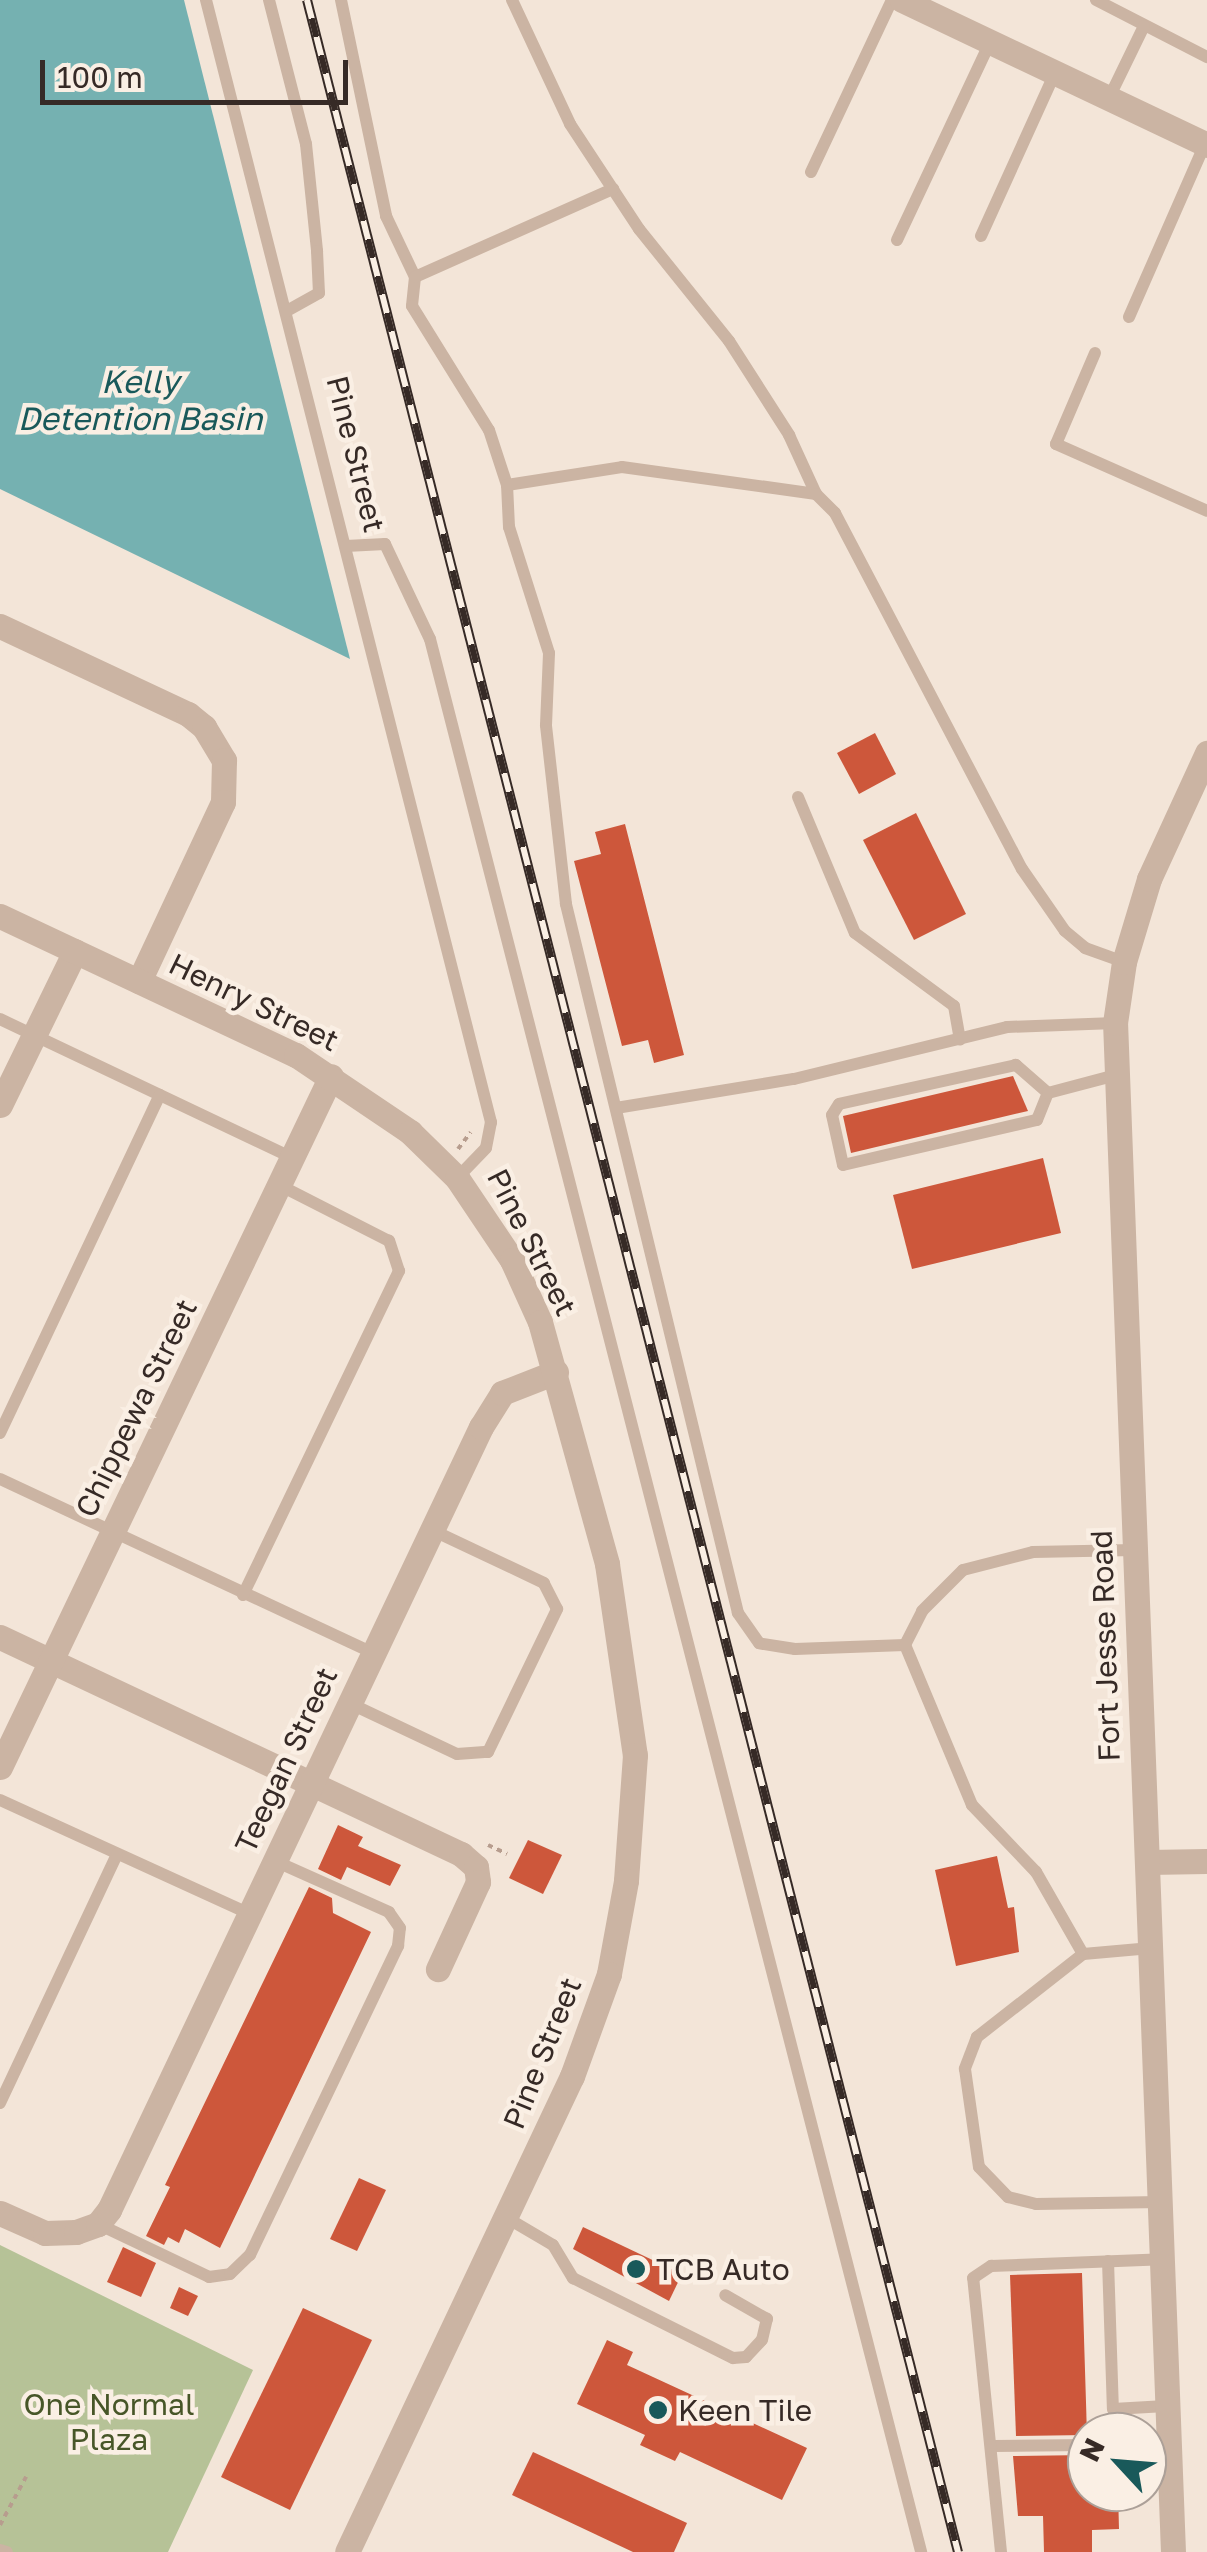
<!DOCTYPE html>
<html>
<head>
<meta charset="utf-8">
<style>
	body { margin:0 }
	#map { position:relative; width:1207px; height:2552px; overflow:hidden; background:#f3e5d8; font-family:"Golos Text",sans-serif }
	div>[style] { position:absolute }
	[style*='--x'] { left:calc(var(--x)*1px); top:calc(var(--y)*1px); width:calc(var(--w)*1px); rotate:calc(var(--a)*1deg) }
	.green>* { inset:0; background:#b6c297 }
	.water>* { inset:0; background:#75b1b1 }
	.building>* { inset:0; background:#cd573b }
	.path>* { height:4px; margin-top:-2px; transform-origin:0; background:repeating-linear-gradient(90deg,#b79d8e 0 5px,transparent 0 10px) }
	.service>* { height:12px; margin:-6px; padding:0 6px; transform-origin:6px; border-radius:6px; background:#cbb4a3 }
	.minor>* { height:25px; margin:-12.5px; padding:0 12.5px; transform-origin:12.5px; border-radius:12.5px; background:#cbb4a3 }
	.tertiary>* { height:25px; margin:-12.5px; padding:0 12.5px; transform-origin:12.5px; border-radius:12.5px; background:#cbb4a3 }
	.rail>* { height:10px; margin-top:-5px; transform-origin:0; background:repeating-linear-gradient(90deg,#faefe4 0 19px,#362a26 0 38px); box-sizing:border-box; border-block:2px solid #362a26 }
	.dots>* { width:28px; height:28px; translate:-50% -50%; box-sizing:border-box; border:5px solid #faefe4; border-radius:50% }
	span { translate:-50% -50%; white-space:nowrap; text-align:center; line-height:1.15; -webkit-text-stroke:9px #faefe4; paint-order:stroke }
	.street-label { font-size:30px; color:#362a26 }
	.poi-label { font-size:30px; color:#362a26 }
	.left { translate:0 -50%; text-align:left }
	.park-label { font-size:30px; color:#475628 }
	.water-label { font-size:32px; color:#19595a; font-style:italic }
	.north { position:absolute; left:1067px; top:2412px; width:100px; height:100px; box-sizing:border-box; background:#faefe4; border:2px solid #aca098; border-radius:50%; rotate:296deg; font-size:28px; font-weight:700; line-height:40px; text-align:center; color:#362a26 }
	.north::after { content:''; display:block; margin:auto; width:35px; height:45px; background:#19595a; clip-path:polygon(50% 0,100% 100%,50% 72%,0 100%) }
	.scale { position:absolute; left:40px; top:60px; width:308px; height:45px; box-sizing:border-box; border:5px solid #362a26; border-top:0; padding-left:12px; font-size:30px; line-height:35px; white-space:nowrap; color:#362a26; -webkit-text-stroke:8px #faefe4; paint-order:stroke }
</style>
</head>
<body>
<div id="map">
	<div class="green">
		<i style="clip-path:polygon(0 2245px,253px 2370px,168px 2552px,0 2552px)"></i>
	</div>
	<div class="water">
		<i style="clip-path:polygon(0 0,184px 0,350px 659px,0 489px)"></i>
	</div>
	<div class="building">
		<i style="clip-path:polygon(875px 733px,896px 774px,859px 794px,837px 753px)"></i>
		<i style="clip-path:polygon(916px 813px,966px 914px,914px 940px,863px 840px)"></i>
		<i style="clip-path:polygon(625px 824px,684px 1055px,654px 1063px,648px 1040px,622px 1046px,574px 861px,601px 854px,595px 832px)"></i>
		<i style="clip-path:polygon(1013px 1076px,1028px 1111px,851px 1153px,843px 1116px)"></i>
		<i style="clip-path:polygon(1043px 1158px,1061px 1233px,912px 1269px,893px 1195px)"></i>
		<i style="clip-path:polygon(338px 1825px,363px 1837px,358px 1846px,401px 1865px,390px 1886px,347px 1867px,341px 1880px,318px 1869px)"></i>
		<i style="clip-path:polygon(528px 1840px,562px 1855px,543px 1894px,509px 1878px)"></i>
		<i style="clip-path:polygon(997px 1856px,1008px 1908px,1014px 1907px,1019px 1952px,956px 1966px,935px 1870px)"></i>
		<i style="clip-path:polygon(309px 1887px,332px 1898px,333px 1913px,371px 1932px,220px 2248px,185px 2229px,179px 2243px,168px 2237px,164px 2245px,146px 2236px,170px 2187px,165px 2185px)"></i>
		<i style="clip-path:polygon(359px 2178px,386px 2190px,357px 2251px,330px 2239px)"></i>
		<i style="clip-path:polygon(583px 2227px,682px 2274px,669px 2301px,573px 2249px)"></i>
		<i style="clip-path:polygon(123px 2247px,156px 2263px,141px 2297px,107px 2282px)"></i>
		<i style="clip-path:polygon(1082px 2273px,1087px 2435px,1016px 2436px,1010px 2275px)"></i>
		<i style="clip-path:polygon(179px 2287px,198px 2296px,188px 2316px,170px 2308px)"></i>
		<i style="clip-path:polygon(303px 2308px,372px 2340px,290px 2510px,221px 2477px)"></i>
		<i style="clip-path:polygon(607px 2340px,633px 2352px,627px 2365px,807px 2448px,782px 2500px,680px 2452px,675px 2461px,640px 2445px,645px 2435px,577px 2404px)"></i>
		<i style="clip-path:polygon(533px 2452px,687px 2523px,674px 2552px,633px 2552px,512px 2495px)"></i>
		<i style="clip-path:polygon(1087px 2455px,1087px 2492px,1118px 2492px,1119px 2529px,1092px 2530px,1092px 2552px,1044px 2552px,1043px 2516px,1018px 2516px,1013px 2456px)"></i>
	</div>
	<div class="path">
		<i style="--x:458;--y:1149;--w:21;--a:-53"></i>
		<i style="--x:488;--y:1845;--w:21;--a:25"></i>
		<i style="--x:0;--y:2525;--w:55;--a:-61.6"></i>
	</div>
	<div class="service">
		<i style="--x:206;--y:0;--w:1158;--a:75.75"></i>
		<i style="--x:491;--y:1122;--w:26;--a:101"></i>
		<i style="--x:486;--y:1148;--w:42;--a:134"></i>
		<i style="--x:269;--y:0;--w:149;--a:75.6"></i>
		<i style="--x:306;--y:144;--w:108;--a:84.1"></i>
		<i style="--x:317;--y:251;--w:42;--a:87.3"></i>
		<i style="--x:319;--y:293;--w:38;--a:151"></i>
		<i style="--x:341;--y:0;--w:221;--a:78.2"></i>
		<i style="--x:386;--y:216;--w:68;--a:64.6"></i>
		<i style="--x:415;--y:277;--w:29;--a:96"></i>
		<i style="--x:412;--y:306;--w:146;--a:58.2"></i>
		<i style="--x:489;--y:430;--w:58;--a:71.9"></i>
		<i style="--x:512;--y:0;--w:137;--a:64.9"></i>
		<i style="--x:570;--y:124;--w:126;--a:56.7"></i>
		<i style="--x:639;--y:229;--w:144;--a:51.2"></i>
		<i style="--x:729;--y:341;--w:112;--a:57.4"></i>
		<i style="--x:789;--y:435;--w:65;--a:65.4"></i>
		<i style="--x:1096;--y:0;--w:125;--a:27.2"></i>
		<i style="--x:1109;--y:98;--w:80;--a:-64.1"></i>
		<i style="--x:811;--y:172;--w:190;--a:-64.8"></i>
		<i style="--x:981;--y:236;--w:179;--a:-65.6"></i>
		<i style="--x:897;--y:240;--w:219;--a:-64.8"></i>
		<i style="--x:415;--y:277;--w:217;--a:-24"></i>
		<i style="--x:1129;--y:317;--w:189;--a:-66.3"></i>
		<i style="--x:1095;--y:353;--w:99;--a:113.2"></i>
		<i style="--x:1056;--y:444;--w:165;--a:23.9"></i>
		<i style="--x:346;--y:546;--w:39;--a:-3"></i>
		<i style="--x:385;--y:544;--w:105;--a:64.7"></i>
		<i style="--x:430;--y:639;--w:1975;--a:75.6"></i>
		<i style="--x:798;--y:797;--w:147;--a:67.3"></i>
		<i style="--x:855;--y:933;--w:123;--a:36.4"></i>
		<i style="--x:954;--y:1006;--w:34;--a:80"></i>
		<i style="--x:0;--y:1019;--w:322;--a:25.4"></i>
		<i style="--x:1048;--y:1093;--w:43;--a:-138.8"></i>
		<i style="--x:1016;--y:1065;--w:181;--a:167.6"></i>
		<i style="--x:839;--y:1104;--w:13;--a:122"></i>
		<i style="--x:832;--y:1115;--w:51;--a:77.6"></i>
		<i style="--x:843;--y:1165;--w:199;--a:-13.1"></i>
		<i style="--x:1037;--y:1120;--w:29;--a:-68"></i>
		<i style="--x:1048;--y:1093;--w:70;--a:-14.8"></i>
		<i style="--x:616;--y:1108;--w:180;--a:-9.3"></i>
		<i style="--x:794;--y:1079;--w:219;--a:-13.7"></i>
		<i style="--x:1007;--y:1027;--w:108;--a:-2.1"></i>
		<i style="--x:0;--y:1433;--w:374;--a:-64.7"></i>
		<i style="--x:0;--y:1479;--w:412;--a:25"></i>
		<i style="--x:243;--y:1595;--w:360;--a:-64.3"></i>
		<i style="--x:399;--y:1271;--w:32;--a:-108"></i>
		<i style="--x:389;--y:1241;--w:123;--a:-153"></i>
		<i style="--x:905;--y:1645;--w:110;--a:177.9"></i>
		<i style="--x:795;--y:1649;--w:36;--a:-171"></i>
		<i style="--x:759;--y:1643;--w:37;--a:-125"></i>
		<i style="--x:738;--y:1613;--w:730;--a:-103.64"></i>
		<i style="--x:566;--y:904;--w:180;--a:-96.4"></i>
		<i style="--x:546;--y:725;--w:72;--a:-87.6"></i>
		<i style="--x:549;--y:653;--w:132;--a:-107.6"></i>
		<i style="--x:509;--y:527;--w:42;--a:-92.7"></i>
		<i style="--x:507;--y:485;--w:116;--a:-8.9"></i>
		<i style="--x:622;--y:467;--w:196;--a:7.9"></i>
		<i style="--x:816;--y:494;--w:27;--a:45"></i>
		<i style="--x:835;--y:513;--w:402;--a:62.3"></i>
		<i style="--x:1022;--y:869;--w:75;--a:55.3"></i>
		<i style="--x:1065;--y:931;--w:26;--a:40"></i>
		<i style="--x:1085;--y:948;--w:41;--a:19.7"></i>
		<i style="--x:349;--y:1703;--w:119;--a:25.3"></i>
		<i style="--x:457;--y:1754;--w:31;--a:-4"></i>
		<i style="--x:488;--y:1752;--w:159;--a:-64.2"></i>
		<i style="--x:557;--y:1609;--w:29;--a:-117"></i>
		<i style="--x:544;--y:1583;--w:124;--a:-154.7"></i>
		<i style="--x:0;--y:1800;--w:273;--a:24.5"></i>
		<i style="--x:1151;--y:1948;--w:68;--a:175"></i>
		<i style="--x:1083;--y:1954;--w:135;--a:141.9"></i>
		<i style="--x:977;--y:2037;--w:34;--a:111"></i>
		<i style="--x:965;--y:2069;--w:99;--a:81.9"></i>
		<i style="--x:979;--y:2167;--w:42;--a:46"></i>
		<i style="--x:1008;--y:2197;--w:29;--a:14"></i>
		<i style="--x:1036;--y:2204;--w:124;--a:-0.9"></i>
		<i style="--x:1083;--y:1954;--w:95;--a:-119.8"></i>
		<i style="--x:1036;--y:1872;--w:93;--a:-133.7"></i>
		<i style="--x:972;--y:1805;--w:173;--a:-112.7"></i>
		<i style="--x:905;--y:1645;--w:38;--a:-63"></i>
		<i style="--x:922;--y:1611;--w:58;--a:-45"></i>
		<i style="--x:963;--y:1570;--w:72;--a:-14.4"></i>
		<i style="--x:1033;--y:1552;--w:101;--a:-1.1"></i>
		<i style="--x:0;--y:2103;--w:275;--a:-64.8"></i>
		<i style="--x:507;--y:2218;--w:53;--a:30.4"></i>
		<i style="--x:553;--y:2245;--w:39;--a:59"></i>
		<i style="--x:573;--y:2278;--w:179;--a:26.6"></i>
		<i style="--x:733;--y:2358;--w:13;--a:-4"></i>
		<i style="--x:746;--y:2357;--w:23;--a:-47"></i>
		<i style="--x:762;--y:2340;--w:22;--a:-77"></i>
		<i style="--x:767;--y:2319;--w:48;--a:-150.3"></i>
		<i style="--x:98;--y:2224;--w:123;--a:25.5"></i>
		<i style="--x:209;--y:2277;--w:21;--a:-8"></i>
		<i style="--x:230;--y:2274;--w:28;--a:-44"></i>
		<i style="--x:250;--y:2255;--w:343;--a:-64.4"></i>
		<i style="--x:398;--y:1946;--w:18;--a:-84"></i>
		<i style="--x:400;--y:1928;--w:19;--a:-125"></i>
		<i style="--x:389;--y:1912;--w:125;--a:-155.9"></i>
		<i style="--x:1108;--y:2261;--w:148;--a:88.1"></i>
		<i style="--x:1113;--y:2409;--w:53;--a:-3.2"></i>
		<i style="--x:994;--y:2446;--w:93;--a:-0.6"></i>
		<i style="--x:0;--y:2550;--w:7;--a:16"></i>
		<i style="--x:1001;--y:2552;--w:275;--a:-95.8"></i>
		<i style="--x:973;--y:2278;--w:22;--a:-34"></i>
		<i style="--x:991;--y:2266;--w:171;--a:-2.3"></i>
	</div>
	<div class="minor">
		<i style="--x:902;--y:0;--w:338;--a:25.4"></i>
		<i style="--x:0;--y:626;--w:208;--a:25.1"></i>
		<i style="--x:188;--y:714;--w:21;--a:39"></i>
		<i style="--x:204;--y:727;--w:39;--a:59"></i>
		<i style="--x:224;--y:760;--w:42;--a:91.4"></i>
		<i style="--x:223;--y:802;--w:198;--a:115.1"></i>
		<i style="--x:0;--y:1105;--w:171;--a:-64"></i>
		<i style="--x:0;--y:1637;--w:510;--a:25.21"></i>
		<i style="--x:461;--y:1854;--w:20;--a:41"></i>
		<i style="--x:476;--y:1867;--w:15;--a:82"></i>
		<i style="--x:478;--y:1882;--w:96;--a:114.7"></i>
		<i style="--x:0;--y:1767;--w:766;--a:-64.4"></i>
		<i style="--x:0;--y:2213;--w:49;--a:24"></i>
		<i style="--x:45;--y:2233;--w:31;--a:-2"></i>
		<i style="--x:76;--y:2232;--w:23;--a:-20"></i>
		<i style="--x:98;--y:2224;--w:18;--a:-52"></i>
		<i style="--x:109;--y:2210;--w:867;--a:-64.59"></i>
		<i style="--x:481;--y:1427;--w:40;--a:-58"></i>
		<i style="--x:502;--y:1393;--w:58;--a:-21.3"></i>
	</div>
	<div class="tertiary">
		<i style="--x:0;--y:916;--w:327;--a:25.2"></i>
		<i style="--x:296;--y:1055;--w:138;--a:34"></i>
		<i style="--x:410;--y:1132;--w:66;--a:44.4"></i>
		<i style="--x:457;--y:1178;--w:99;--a:56.1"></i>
		<i style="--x:512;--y:1260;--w:68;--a:65.7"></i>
		<i style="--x:540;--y:1322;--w:251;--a:74.5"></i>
		<i style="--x:607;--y:1564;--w:193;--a:81.7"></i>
		<i style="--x:635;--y:1755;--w:126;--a:94.1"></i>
		<i style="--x:626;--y:1881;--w:95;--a:100.4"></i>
		<i style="--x:609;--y:1974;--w:109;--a:109.9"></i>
		<i style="--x:572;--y:2076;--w:526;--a:115.3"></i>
		<i style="--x:1148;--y:1862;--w:59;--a:-1"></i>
		<i style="--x:1173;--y:2552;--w:1530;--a:-92.17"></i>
		<i style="--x:1115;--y:1023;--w:62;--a:-81.6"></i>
		<i style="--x:1124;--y:962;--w:87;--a:-73.2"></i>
		<i style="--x:1149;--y:879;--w:139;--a:-65.3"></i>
	</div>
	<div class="rail">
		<i style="--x:307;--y:0;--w:2634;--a:75.69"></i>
	</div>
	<div class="dots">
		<i style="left:636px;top:2269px;background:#19595a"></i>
		<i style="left:658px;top:2410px;background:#19595a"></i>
	</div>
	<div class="street-label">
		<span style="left:356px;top:454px;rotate:76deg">Pine Street</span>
		<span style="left:254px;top:1002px;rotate:26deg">Henry Street</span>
		<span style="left:532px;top:1242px;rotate:63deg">Pine Street</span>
		<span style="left:136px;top:1408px;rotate:-64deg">Chippewa Street</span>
		<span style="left:1105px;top:1646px;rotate:-92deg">Fort Jesse Road</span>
		<span style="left:286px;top:1760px;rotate:-65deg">Teegan Street</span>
		<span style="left:542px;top:2053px;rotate:-68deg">Pine Street</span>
	</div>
	<div class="poi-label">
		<span class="left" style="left:656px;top:2269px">TCB Auto</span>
		<span class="left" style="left:678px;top:2410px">Keen Tile</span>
	</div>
	<div class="park-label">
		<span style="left:109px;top:2421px">One Normal<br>Plaza</span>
	</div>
	<div class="water-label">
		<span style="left:140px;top:400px">Kelly<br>Detention Basin</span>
	</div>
	<div class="north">N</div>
	<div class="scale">100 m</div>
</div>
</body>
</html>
